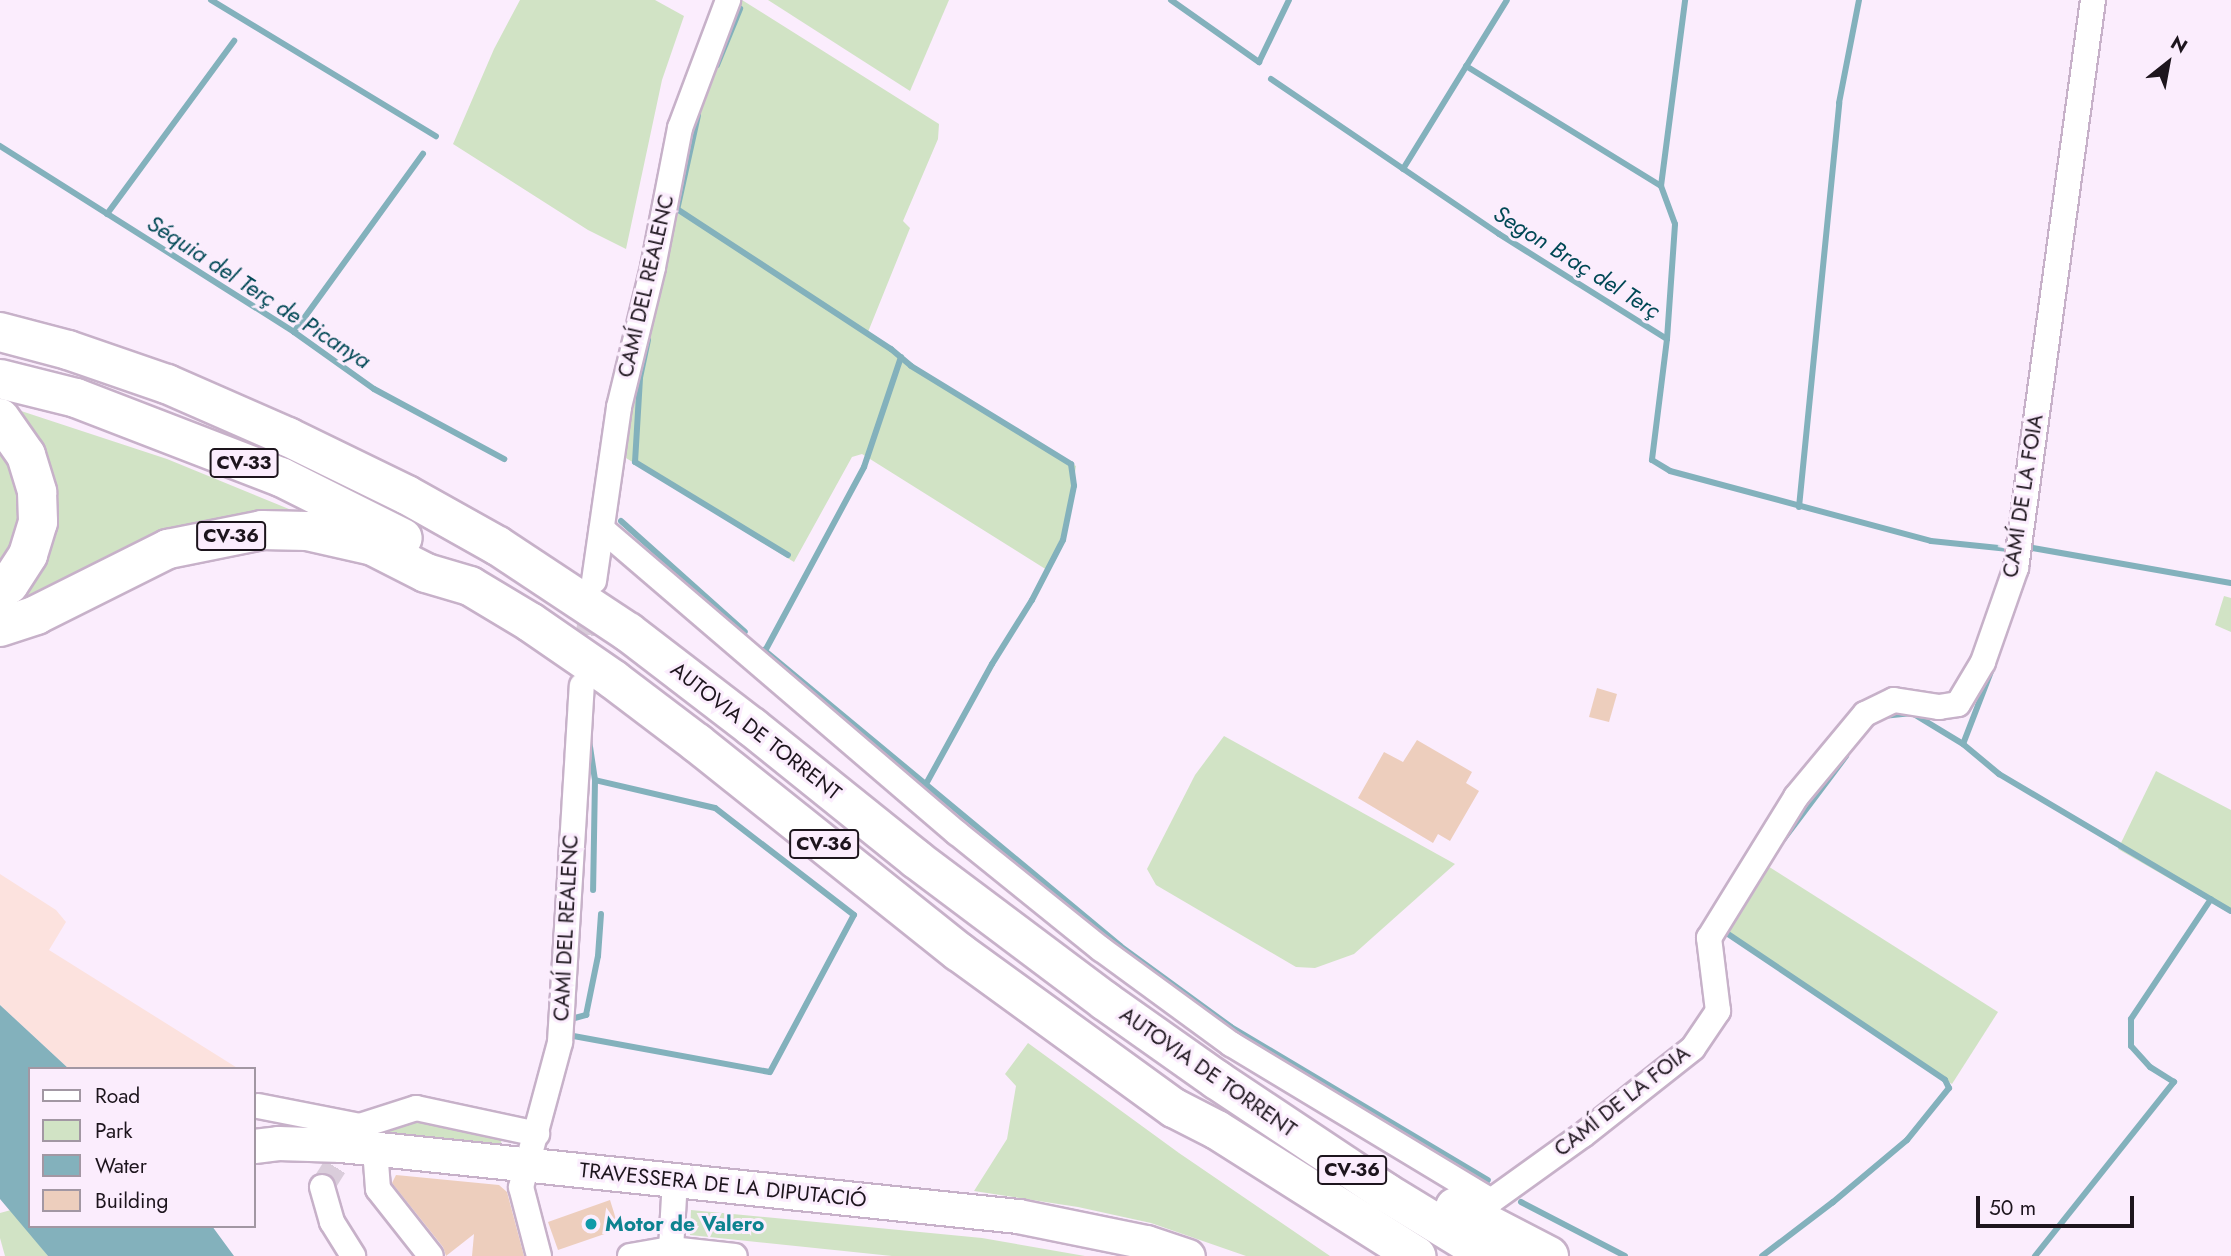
<!DOCTYPE html>
<html>
<head>
<meta charset="utf-8">
<style>
	body { margin:0 }
	#map { position:relative; width:2231px; height:1256px; overflow:hidden; background:#fbedfd; font-family:Jost,sans-serif }
	div>[style] { position:absolute }
	[style*='--x'] { left:calc(var(--x)*1px); top:calc(var(--y)*1px); width:calc(var(--w)*1px); rotate:calc(var(--a)*1deg) }
	.industrial>* { inset:0; background:#fce2de }
	.green>* { inset:0; background:#d1e3c5 }
	.water>* { inset:0; background:#83b1bc }
	.stream>* { height:6px; margin:-3px; padding:0 3px; transform-origin:3px; border-radius:3px; background:#83b1bc }
	.building>* { inset:0; background:#edcebd }
	.street-tunnel>* { height:24px; margin-top:-12px; transform-origin:0; background:repeating-linear-gradient(90deg,#dacddb 0 24px,transparent 0 36px) }
	.roads { filter:drop-shadow(2px 0 #c7b1c9) drop-shadow(-2px 0 #c7b1c9) drop-shadow(0 2px #c7b1c9) drop-shadow(0 -2px #c7b1c9) }
	.street>* { height:24px; margin:-12px; padding:0 12px; transform-origin:12px; border-radius:12px; background:#fff }
	.secondary>* { height:33px; margin:-16.5px; padding:0 16.5px; transform-origin:16.5px; border-radius:16.5px; background:#fff }
	.highway>* { height:38px; margin:-19px; padding:0 19px; transform-origin:19px; border-radius:19px; background:#fff }
	.dots>* { width:19px; height:19px; translate:-50% -50%; box-sizing:border-box; border:4px solid #fbedfd; border-radius:50% }
	span { translate:-50% -50%; white-space:nowrap; text-align:center; line-height:1.15; -webkit-text-stroke:6px #fbedfd; paint-order:stroke }
	.shield-label span { padding:2px 5px; background:#fbedfd; border:2px solid; border-radius:5px; -webkit-text-stroke-width:0 }
	.shield-label { font-size:19px; color:#1d151d; font-weight:700 }
	.street-label { font-size:21px; color:#1d151d }
	.culture-label { font-size:21px; color:#0d838f; font-weight:700 }
	.left { translate:0 -50%; text-align:left }
	.water-label { font-size:23px; color:#004855; font-style:italic }
	.legend { position:absolute; left:28px; top:1067px; width:228px; height:161px; box-sizing:border-box; background:#fbedfd; border:2px solid #a297a3; margin:0; padding:9px 12px; list-style:none; font-size:21px; color:#1d151d }
	.legend li { display:flex; align-items:center; gap:14px; height:35px }
	.legend b { width:35px; border:2px solid #a297a3 }
	.north { position:absolute; left:2133px; top:28px; width:70px; height:70px; -webkit-text-stroke:5px #fbedfd; paint-order:stroke; rotate:31deg; font-size:19px; font-weight:700; line-height:28px; text-align:center; color:#1d151d }
	.north::after { content:''; display:block; margin:auto; width:24px; height:32px; background:#1d151d; clip-path:polygon(50% 0,100% 100%,50% 72%,0 100%) }
	.scale { position:absolute; left:1976px; top:1196px; width:158px; height:32px; box-sizing:border-box; border:4px solid #1d151d; border-top:0; padding-left:9px; font-size:21px; line-height:24px; white-space:nowrap; color:#1d151d; -webkit-text-stroke:5px #fbedfd; paint-order:stroke }
</style>
</head>
<body>
<div id="map">
	<div class="industrial">
		<i style="clip-path:polygon(0 874px,56px 910px,66px 922px,49px 950px,239px 1069px,69px 1069px,0 1005px)"></i>
	</div>
	<div class="green">
		<i style="clip-path:polygon(520px 0,655px 0,684px 16px,662px 80px,626px 249px,588px 230px,453px 144px,494px 49px)"></i>
		<i style="clip-path:polygon(742px 0,939px 124px,938px 139px,903px 221px,910px 228px,868px 332px,895px 355px,1076px 466px,1067px 523px,1047px 570px,862px 454px,852px 457px,794px 562px,626px 458px,632px 414px,705px 95px)"></i>
		<i style="clip-path:polygon(768px 0,949px 0,910px 91px)"></i>
		<i style="clip-path:polygon(12px 408px,167px 459px,306px 516px,231px 516px,160px 533px,15px 612px,24px 586px)"></i>
		<i style="clip-path:polygon(0 441px,21px 493px,18px 539px,0 565px)"></i>
		<i style="clip-path:polygon(2224px 596px,2231px 598px,2231px 632px,2215px 625px)"></i>
		<i style="clip-path:polygon(1224px 736px,1455px 864px,1354px 954px,1315px 968px,1296px 967px,1156px 885px,1147px 869px,1195px 775px)"></i>
		<i style="clip-path:polygon(2156px 771px,2231px 810px,2231px 914px,2118px 849px)"></i>
		<i style="clip-path:polygon(1763px 863px,1998px 1012px,1952px 1084px,1723px 929px)"></i>
		<i style="clip-path:polygon(1028px 1043px,1179px 1153px,1330px 1256px,1246px 1256px,1151px 1223px,1078px 1207px,974px 1191px,1007px 1139px,1016px 1086px,1005px 1074px)"></i>
		<i style="clip-path:polygon(407px 1120px,428px 1120px,502px 1136px,500px 1151px,377px 1135px)"></i>
		<i style="clip-path:polygon(11px 1210px,16px 1215px,48px 1256px,5px 1256px,0 1238px,0 1213px)"></i>
		<i style="clip-path:polygon(691px 1210px,982px 1238px,1085px 1256px,892px 1256px,690px 1235px)"></i>
	</div>
	<div class="water">
		<i style="clip-path:polygon(0 1005px,69px 1069px,30px 1069px,30px 1226px,212px 1226px,234px 1256px,48px 1256px,0 1199px)"></i>
	</div>
	<div class="stream">
		<i style="--x:211;--y:0;--w:263;--a:31.2"></i>
		<i style="--x:1171;--y:0;--w:108;--a:35.2"></i>
		<i style="--x:1259;--y:62;--w:69;--a:-64.2"></i>
		<i style="--x:717;--y:65;--w:61;--a:-67.7"></i>
		<i style="--x:1466;--y:66;--w:229;--a:31.6"></i>
		<i style="--x:1271;--y:79;--w:276;--a:34.2"></i>
		<i style="--x:1499;--y:234;--w:198;--a:32"></i>
		<i style="--x:1667;--y:339;--w:122;--a:97.1"></i>
		<i style="--x:1652;--y:460;--w:21;--a:31"></i>
		<i style="--x:1670;--y:471;--w:270;--a:15"></i>
		<i style="--x:1931;--y:541;--w:78;--a:5.9"></i>
		<i style="--x:0;--y:146;--w:348;--a:32.3"></i>
		<i style="--x:294;--y:332;--w:98;--a:35.5"></i>
		<i style="--x:374;--y:389;--w:148;--a:28.3"></i>
		<i style="--x:1403;--y:169;--w:198;--a:-58.4"></i>
		<i style="--x:677;--y:209;--w:256;--a:33.2"></i>
		<i style="--x:891;--y:349;--w:26;--a:40"></i>
		<i style="--x:911;--y:366;--w:188;--a:31.5"></i>
		<i style="--x:1071;--y:464;--w:22;--a:82"></i>
		<i style="--x:1074;--y:486;--w:55;--a:101.5"></i>
		<i style="--x:1063;--y:540;--w:68;--a:117.3"></i>
		<i style="--x:1032;--y:600;--w:75;--a:122"></i>
		<i style="--x:992;--y:664;--w:139;--a:118.8"></i>
		<i style="--x:677;--y:210;--w:97;--a:-77.5"></i>
		<i style="--x:107;--y:214;--w:215;--a:-53.7"></i>
		<i style="--x:294;--y:332;--w:220;--a:-54.1"></i>
		<i style="--x:1667;--y:339;--w:115;--a:-86"></i>
		<i style="--x:1675;--y:224;--w:40;--a:-110.2"></i>
		<i style="--x:1661;--y:186;--w:188;--a:-82.6"></i>
		<i style="--x:648;--y:340;--w:39;--a:102"></i>
		<i style="--x:640;--y:378;--w:84;--a:93.4"></i>
		<i style="--x:635;--y:462;--w:179;--a:31.3"></i>
		<i style="--x:1799;--y:507;--w:406;--a:-84.3"></i>
		<i style="--x:1839;--y:103;--w:105;--a:-79"></i>
		<i style="--x:621;--y:521;--w:166;--a:41.8"></i>
		<i style="--x:2027;--y:547;--w:207;--a:10"></i>
		<i style="--x:764;--y:650;--w:463;--a:39.7"></i>
		<i style="--x:1120;--y:946;--w:137;--a:36.1"></i>
		<i style="--x:1231;--y:1027;--w:299;--a:30.8"></i>
		<i style="--x:765;--y:651;--w:209;--a:-61.7"></i>
		<i style="--x:864;--y:467;--w:116;--a:-71.4"></i>
		<i style="--x:1992;--y:669;--w:80;--a:111.1"></i>
		<i style="--x:1963;--y:744;--w:47;--a:39.8"></i>
		<i style="--x:1999;--y:774;--w:269;--a:30.6"></i>
		<i style="--x:1883;--y:716;--w:29;--a:-6"></i>
		<i style="--x:1912;--y:713;--w:60;--a:31.3"></i>
		<i style="--x:589;--y:740;--w:40;--a:81.5"></i>
		<i style="--x:595;--y:780;--w:110;--a:91"></i>
		<i style="--x:1783;--y:840;--w:105;--a:-53.1"></i>
		<i style="--x:1726;--y:929;--w:3;--a:108"></i>
		<i style="--x:1725;--y:932;--w:265;--a:33.9"></i>
		<i style="--x:1945;--y:1080;--w:9;--a:63"></i>
		<i style="--x:1949;--y:1088;--w:67;--a:128.9"></i>
		<i style="--x:1907;--y:1140;--w:97;--a:140"></i>
		<i style="--x:1833;--y:1202;--w:89;--a:142.7"></i>
		<i style="--x:570;--y:1024;--w:5;--a:-79"></i>
		<i style="--x:571;--y:1019;--w:16;--a:-15"></i>
		<i style="--x:586;--y:1015;--w:60;--a:-78.5"></i>
		<i style="--x:598;--y:956;--w:42;--a:-85.9"></i>
		<i style="--x:568;--y:1035;--w:205;--a:10.4"></i>
		<i style="--x:770;--y:1072;--w:178;--a:-61.9"></i>
		<i style="--x:854;--y:915;--w:175;--a:-142.4"></i>
		<i style="--x:715;--y:808;--w:123;--a:-166.9"></i>
		<i style="--x:1521;--y:1202;--w:117;--a:27.4"></i>
		<i style="--x:2035;--y:1256;--w:223;--a:-51.4"></i>
		<i style="--x:2174;--y:1082;--w:28;--a:-148"></i>
		<i style="--x:2150;--y:1067;--w:28;--a:-132"></i>
		<i style="--x:2131;--y:1046;--w:27;--a:-90"></i>
		<i style="--x:2131;--y:1019;--w:144;--a:-56.3"></i>
	</div>
	<div class="building">
		<i style="clip-path:polygon(1597px 688px,1617px 694px,1609px 722px,1589px 717px)"></i>
		<i style="clip-path:polygon(1417px 740px,1472px 772px,1466px 783px,1479px 791px,1450px 841px,1438px 834px,1433px 843px,1358px 798px,1384px 752px,1403px 762px)"></i>
		<i style="clip-path:polygon(396px 1175px,499px 1185px,507px 1192px,524px 1256px,472px 1256px,474px 1234px,446px 1256px,443px 1247px,392px 1183px)"></i>
		<i style="clip-path:polygon(610px 1200px,619px 1229px,558px 1250px,548px 1222px)"></i>
	</div>
	<div class="street-tunnel">
		<i style="--x:584;--y:671;--w:75;--a:-83.9"></i>
		<i style="--x:322;--y:1187;--w:64;--a:-57.8"></i>
	</div>
	<div class="roads">
		<div class="street">
			<i style="--x:602;--y:529;--w:467;--a:40.6"></i>
			<i style="--x:957;--y:833;--w:185;--a:38.9"></i>
			<i style="--x:1101;--y:949;--w:161;--a:36.2"></i>
			<i style="--x:1231;--y:1044;--w:304;--a:31.1"></i>
			<i style="--x:1491;--y:1201;--w:113;--a:-35.7"></i>
			<i style="--x:1583;--y:1135;--w:140;--a:-38.3"></i>
			<i style="--x:1693;--y:1048;--w:45;--a:-56"></i>
			<i style="--x:1718;--y:1011;--w:74;--a:-97"></i>
			<i style="--x:1709;--y:938;--w:166;--a:-58.3"></i>
			<i style="--x:1796;--y:797;--w:108;--a:-50.3"></i>
			<i style="--x:1865;--y:714;--w:32;--a:-26"></i>
			<i style="--x:1894;--y:700;--w:46;--a:8.8"></i>
			<i style="--x:1939;--y:707;--w:19;--a:-9"></i>
			<i style="--x:1958;--y:704;--w:49;--a:-59.2"></i>
			<i style="--x:1983;--y:662;--w:100;--a:-70.7"></i>
			<i style="--x:2016;--y:568;--w:573;--a:-82.28"></i>
			<i style="--x:594;--y:581;--w:176;--a:-81.8"></i>
			<i style="--x:619;--y:407;--w:144;--a:-76.3"></i>
			<i style="--x:653;--y:267;--w:142;--a:-79"></i>
			<i style="--x:680;--y:128;--w:137;--a:-69.4"></i>
			<i style="--x:258;--y:1106;--w:104;--a:11.1"></i>
			<i style="--x:360;--y:1126;--w:59;--a:-17.8"></i>
			<i style="--x:416;--y:1108;--w:124;--a:12.1"></i>
			<i style="--x:375;--y:1149;--w:40;--a:85.7"></i>
			<i style="--x:378;--y:1189;--w:85;--a:51.7"></i>
			<i style="--x:322;--y:1187;--w:36;--a:74"></i>
			<i style="--x:332;--y:1222;--w:40;--a:58"></i>
			<i style="--x:671;--y:1249;--w:69;--a:-86.7"></i>
			<i style="--x:539;--y:1256;--w:71;--a:-104.6"></i>
			<i style="--x:521;--y:1187;--w:150;--a:-74.9"></i>
			<i style="--x:560;--y:1042;--w:357;--a:-86.5"></i>
			<i style="--x:630;--y:1256;--w:42;--a:-9.7"></i>
			<i style="--x:671;--y:1249;--w:64;--a:6.2"></i>
		</div>
		<div class="secondary">
			<i style="--x:254;--y:1146;--w:24;--a:-7"></i>
			<i style="--x:278;--y:1143;--w:63;--a:1.8"></i>
			<i style="--x:341;--y:1145;--w:681;--a:5.99"></i>
			<i style="--x:1018;--y:1216;--w:131;--a:11.5"></i>
			<i style="--x:1146;--y:1242;--w:44;--a:18.4"></i>
		</div>
		<div class="highway">
			<i style="--x:0;--y:332;--w:70;--a:14.8"></i>
			<i style="--x:68;--y:350;--w:105;--a:19"></i>
			<i style="--x:167;--y:384;--w:132;--a:23.7"></i>
			<i style="--x:288;--y:437;--w:132;--a:26"></i>
			<i style="--x:407;--y:495;--w:104;--a:29.3"></i>
			<i style="--x:498;--y:546;--w:156;--a:33.5"></i>
			<i style="--x:628;--y:632;--w:156;--a:37.5"></i>
			<i style="--x:752;--y:727;--w:211;--a:38.8"></i>
			<i style="--x:916;--y:859;--w:236;--a:36.9"></i>
			<i style="--x:1105;--y:1001;--w:137;--a:35.2"></i>
			<i style="--x:1217;--y:1080;--w:202;--a:33.7"></i>
			<i style="--x:1385;--y:1192;--w:123;--a:31.4"></i>
			<i style="--x:0;--y:379;--w:78;--a:14"></i>
			<i style="--x:76;--y:398;--w:220;--a:21.1"></i>
			<i style="--x:281;--y:477;--w:136;--a:26.6"></i>
			<i style="--x:0;--y:418;--w:45;--a:54.9"></i>
			<i style="--x:26;--y:455;--w:39;--a:73"></i>
			<i style="--x:37;--y:492;--w:30;--a:88"></i>
			<i style="--x:38;--y:522;--w:34;--a:107"></i>
			<i style="--x:28;--y:555;--w:35;--a:123"></i>
			<i style="--x:9;--y:584;--w:11;--a:142"></i>
			<i style="--x:0;--y:627;--w:38;--a:-18"></i>
			<i style="--x:36;--y:615;--w:148;--a:-26.6"></i>
			<i style="--x:168;--y:549;--w:96;--a:-11.4"></i>
			<i style="--x:262;--y:530;--w:45;--a:1.3"></i>
			<i style="--x:307;--y:531;--w:68;--a:12.8"></i>
			<i style="--x:373;--y:546;--w:59;--a:27"></i>
			<i style="--x:426;--y:573;--w:46;--a:16.5"></i>
			<i style="--x:470;--y:586;--w:70;--a:31"></i>
			<i style="--x:530;--y:622;--w:102;--a:34.6"></i>
			<i style="--x:614;--y:680;--w:104;--a:37.2"></i>
			<i style="--x:697;--y:743;--w:335;--a:38.6"></i>
			<i style="--x:959;--y:952;--w:266;--a:36"></i>
			<i style="--x:1174;--y:1108;--w:48;--a:27.1"></i>
			<i style="--x:1217;--y:1130;--w:236;--a:32.3"></i>
			<i style="--x:1455;--y:1207;--w:106;--a:27.5"></i>
		</div>
	</div>
	<div class="dots">
		<i style="left:591px;top:1224px;background:#0f9aa8"></i>
	</div>
	<div class="shield-label">
		<span style="left:244px;top:463px">CV-33</span>
		<span style="left:231px;top:536px">CV-36</span>
		<span style="left:824px;top:844px">CV-36</span>
		<span style="left:1352px;top:1170px">CV-36</span>
	</div>
	<div class="street-label">
		<span style="left:646px;top:286px;rotate:-77deg">CAMÍ DEL REALENC</span>
		<span style="left:2023px;top:496px;rotate:-81deg">CAMÍ DE LA FOIA</span>
		<span style="left:756px;top:731px;rotate:38deg">AUTOVIA DE TORRENT</span>
		<span style="left:566px;top:928px;rotate:-87deg">CAMÍ DEL REALENC</span>
		<span style="left:1208px;top:1072px;rotate:35deg">AUTOVIA DE TORRENT</span>
		<span style="left:1622px;top:1101px;rotate:-38deg">CAMÍ DE LA FOIA</span>
		<span style="left:723px;top:1185px;rotate:6deg">TRAVESSERA DE LA DIPUTACIÓ</span>
	</div>
	<div class="culture-label">
		<span class="left" style="left:605px;top:1224px">Motor de Valero</span>
	</div>
	<div class="water-label">
		<span style="left:1577px;top:262px;rotate:32deg">Segon Braç del Terç</span>
		<span style="left:259px;top:292px;rotate:33deg">Séquia del Terç de Picanya</span>
	</div>
	<ul class="legend">
	<li><b style="height:9px;background:#fff"></b>Road</li>
	<li><b style="height:19px;background:#d1e3c5"></b>Park</li>
	<li><b style="height:19px;background:#83b1bc"></b>Water</li>
	<li><b style="height:19px;background:#edcebd"></b>Building</li>
	</ul>
	<div class="north">N</div>
	<div class="scale">50 m</div>
</div>
</body>
</html>
